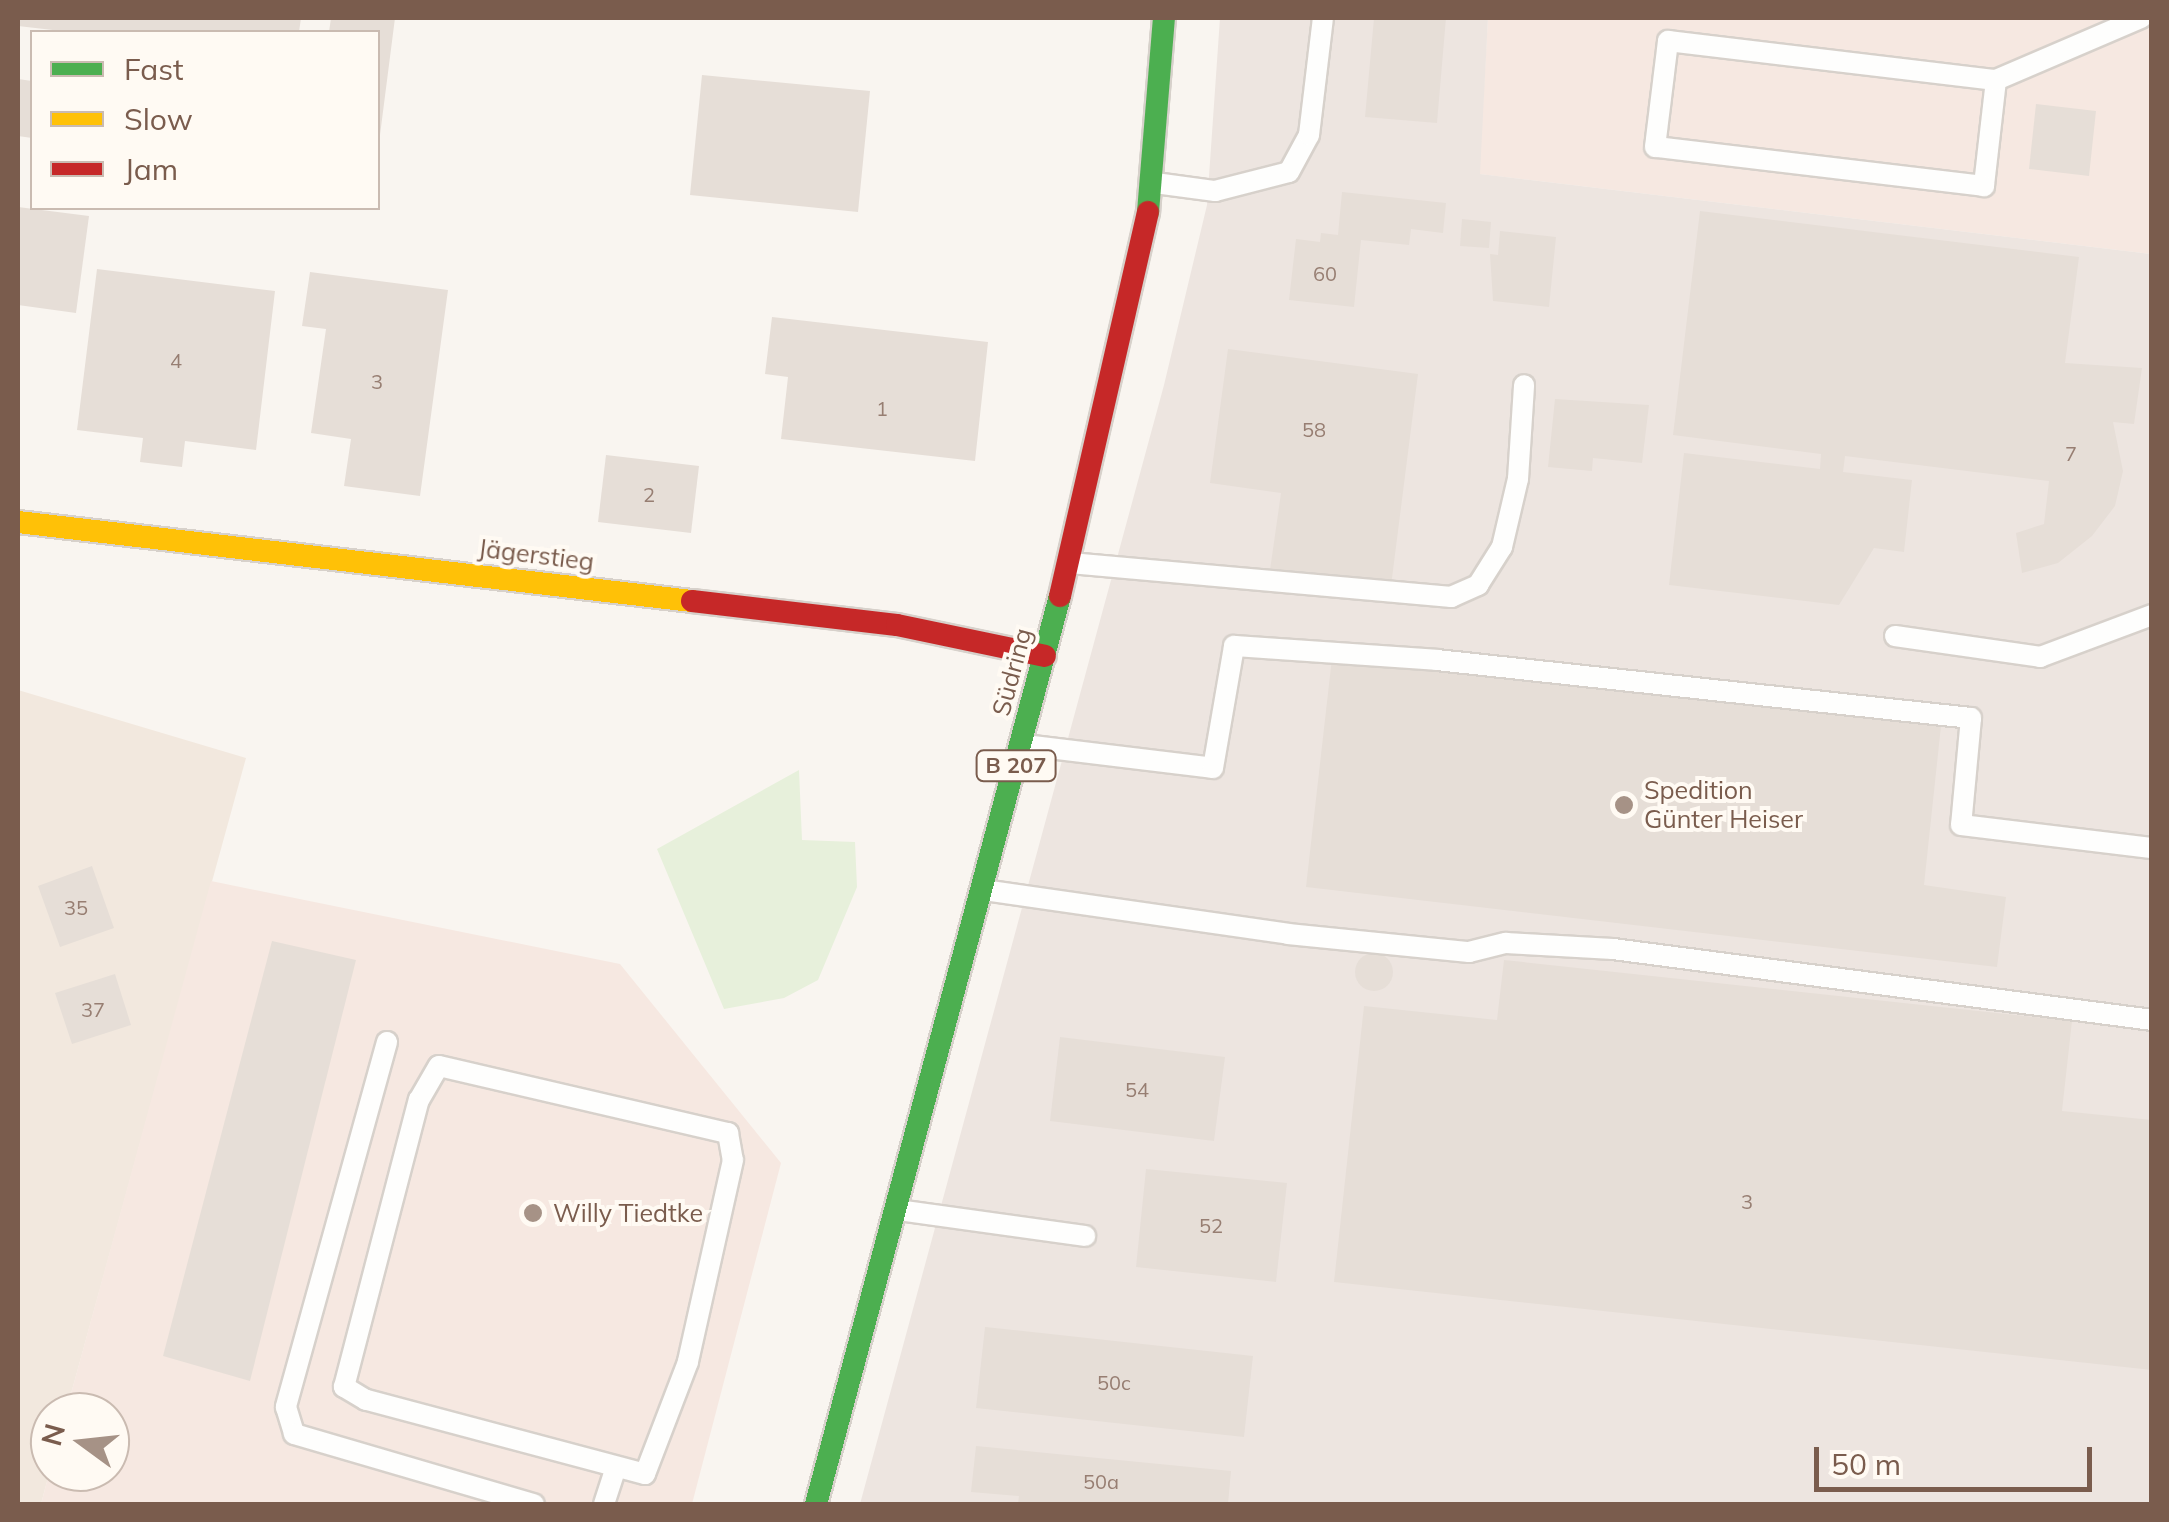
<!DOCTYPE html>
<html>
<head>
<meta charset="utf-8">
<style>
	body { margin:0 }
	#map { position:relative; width:2169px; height:1522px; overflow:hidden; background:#f9f5f0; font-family:Mulish,sans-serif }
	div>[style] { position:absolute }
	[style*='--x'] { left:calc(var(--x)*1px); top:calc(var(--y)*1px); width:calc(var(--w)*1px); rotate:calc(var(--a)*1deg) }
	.residential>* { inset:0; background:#f2e8de }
	.commercial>* { inset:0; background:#f6e8e1 }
	.industrial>* { inset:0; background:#ede5e0 }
	.green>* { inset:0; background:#e7f0db }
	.building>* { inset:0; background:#e6ded7 }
	.round { border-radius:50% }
	.roads { filter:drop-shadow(2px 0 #d7d1cb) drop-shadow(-2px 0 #d7d1cb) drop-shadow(0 2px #d7d1cb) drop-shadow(0 -2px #d7d1cb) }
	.lane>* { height:20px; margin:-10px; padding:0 10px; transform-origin:10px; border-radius:10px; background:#fefefd }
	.fast>* { height:22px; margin:-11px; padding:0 11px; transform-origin:11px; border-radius:11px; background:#4caf50 }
	.slow>* { height:22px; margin:-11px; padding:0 11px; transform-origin:11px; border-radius:11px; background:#ffc107 }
	.jam>* { height:22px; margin:-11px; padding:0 11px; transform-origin:11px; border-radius:11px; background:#c62828 }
	.dots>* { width:28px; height:28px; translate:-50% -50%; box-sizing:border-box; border:5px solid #fffaf3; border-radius:50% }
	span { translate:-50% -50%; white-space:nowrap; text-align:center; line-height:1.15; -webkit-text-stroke:8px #fffaf3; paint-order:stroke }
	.number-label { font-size:20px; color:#977e72 }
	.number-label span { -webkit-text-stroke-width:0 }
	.shield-label span { padding:2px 8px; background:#fffaf3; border:2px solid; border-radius:8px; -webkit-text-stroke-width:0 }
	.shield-label { font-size:22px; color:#7a5c4d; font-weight:700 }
	.street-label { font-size:25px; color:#7a5c4d }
	.poi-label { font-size:25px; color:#7a5c4d }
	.left { translate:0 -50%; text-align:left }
	.frame { position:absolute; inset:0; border:20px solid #7a5c4d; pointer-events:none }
	.legend { position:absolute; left:30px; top:30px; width:350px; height:180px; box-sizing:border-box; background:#fffaf3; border:2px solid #cabbb1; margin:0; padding:12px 18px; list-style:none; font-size:30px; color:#7a5c4d }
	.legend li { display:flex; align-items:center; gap:20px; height:50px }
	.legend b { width:50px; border:2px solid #cabbb1 }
	.north { position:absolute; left:30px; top:1392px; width:100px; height:100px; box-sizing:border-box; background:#fffaf3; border:2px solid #cabbb1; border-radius:50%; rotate:285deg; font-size:28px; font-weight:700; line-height:40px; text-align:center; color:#7a5c4d }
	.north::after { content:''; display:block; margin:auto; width:35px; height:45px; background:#a69286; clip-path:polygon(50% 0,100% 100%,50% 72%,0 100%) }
	.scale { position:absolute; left:1814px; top:1447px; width:278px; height:45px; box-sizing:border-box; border:5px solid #7a5c4d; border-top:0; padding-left:12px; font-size:30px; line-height:35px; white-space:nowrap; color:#7a5c4d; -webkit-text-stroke:8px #fffaf3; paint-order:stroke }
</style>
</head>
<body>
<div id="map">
	<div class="residential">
		<i style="clip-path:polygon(18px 690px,246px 758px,66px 1412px,50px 1412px,50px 1470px,41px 1504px,18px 1504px)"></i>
	</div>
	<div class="commercial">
		<i style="clip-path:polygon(1488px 18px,2150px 18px,2151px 254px,1479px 174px)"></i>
		<i style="clip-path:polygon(211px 881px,620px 964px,781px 1163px,692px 1504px,41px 1504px,50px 1470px,110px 1472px,110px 1412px,66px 1412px)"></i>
	</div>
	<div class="industrial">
		<i style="clip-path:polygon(1220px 18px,1488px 18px,1480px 174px,2151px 254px,2151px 1504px,860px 1504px,1164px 385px,1207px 205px)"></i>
	</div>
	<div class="green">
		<i style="clip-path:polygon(799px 770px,802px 840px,855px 842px,857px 887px,818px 980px,784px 998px,724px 1009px,657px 849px)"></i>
	</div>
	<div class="building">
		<i style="clip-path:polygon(18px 18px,301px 18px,299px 32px,70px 32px,18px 26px)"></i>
		<i style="clip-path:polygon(331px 18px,395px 18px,380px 135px,378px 32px,329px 32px)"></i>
		<i style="clip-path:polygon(1374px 18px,1446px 18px,1437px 123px,1365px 117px)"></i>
		<i style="clip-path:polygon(702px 75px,870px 91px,858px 212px,690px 195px)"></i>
		<i style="clip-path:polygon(18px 79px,32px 81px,32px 138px,18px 136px)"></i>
		<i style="clip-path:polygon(2036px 104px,2096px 111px,2089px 176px,2029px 169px)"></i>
		<i style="clip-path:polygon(1342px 192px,1446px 203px,1443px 233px,1411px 229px,1409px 245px,1361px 240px,1354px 307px,1289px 300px,1296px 239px,1320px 242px,1321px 233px,1338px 235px)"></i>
		<i style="clip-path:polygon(18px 207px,89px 216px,76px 313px,18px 305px)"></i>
		<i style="clip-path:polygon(1700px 211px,2079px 257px,2065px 363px,2142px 368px,2134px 424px,2113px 422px,2123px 471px,2115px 506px,2092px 536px,2058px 563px,2022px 573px,2016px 533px,2044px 524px,2049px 481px,1845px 456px,1843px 472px,1912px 480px,1904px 552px,1874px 548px,1839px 605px,1669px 585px,1684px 453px,1820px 469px,1821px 454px,1673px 435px)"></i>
		<i style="clip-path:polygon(1462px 219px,1491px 222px,1489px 248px,1460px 246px)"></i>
		<i style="clip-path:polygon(1500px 231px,1556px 237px,1549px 307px,1493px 301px,1490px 254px,1498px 255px)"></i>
		<i style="clip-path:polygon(97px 269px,275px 291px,256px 450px,185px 441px,182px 467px,140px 462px,143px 438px,77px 430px)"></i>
		<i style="clip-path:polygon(310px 272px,448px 290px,420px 496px,344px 486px,351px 439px,311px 433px,326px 329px,302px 326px)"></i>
		<i style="clip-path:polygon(772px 317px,988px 342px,975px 461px,781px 439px,788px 377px,765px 374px)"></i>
		<i style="clip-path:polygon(1228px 349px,1418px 374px,1391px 586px,1270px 570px,1281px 493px,1210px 483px)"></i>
		<i style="clip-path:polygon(1555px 399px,1649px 405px,1642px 463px,1593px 458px,1592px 471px,1548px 467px)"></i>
		<i style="clip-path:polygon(606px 455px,699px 466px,691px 533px,598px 522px)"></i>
		<i style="clip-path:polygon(1332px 658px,1941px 726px,1924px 885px,2006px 897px,1997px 967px,1306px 887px)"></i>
		<i style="clip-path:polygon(92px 866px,114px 928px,60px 947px,38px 886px)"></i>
		<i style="clip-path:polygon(272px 941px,356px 960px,250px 1381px,163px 1356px)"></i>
		<i class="round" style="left:1355px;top:953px;width:38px;height:38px"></i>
		<i style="clip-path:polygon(1504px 960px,2072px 1021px,2062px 1111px,2152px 1120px,2152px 1370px,1334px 1282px,1364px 1006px,1497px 1020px)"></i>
		<i style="clip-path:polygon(115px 974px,131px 1025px,72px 1044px,55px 993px)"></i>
		<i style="clip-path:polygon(1060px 1037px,1225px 1057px,1214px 1141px,1050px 1121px)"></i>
		<i style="clip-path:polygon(1146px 1169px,1287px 1183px,1276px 1282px,1136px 1267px)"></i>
		<i style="clip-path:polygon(985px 1327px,1253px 1356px,1244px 1437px,976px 1408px)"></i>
		<i style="clip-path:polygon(976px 1446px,1231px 1471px,1228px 1504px,1018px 1504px,1019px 1496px,971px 1492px)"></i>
	</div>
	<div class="roads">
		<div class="lane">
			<i style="--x:1996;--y:80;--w:107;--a:96.5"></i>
			<i style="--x:1984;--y:186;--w:331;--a:-173.2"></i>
			<i style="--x:1655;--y:147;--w:107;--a:-83"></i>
			<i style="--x:1668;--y:41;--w:330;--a:6.8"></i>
			<i style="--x:1996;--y:80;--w:158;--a:-23.2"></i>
			<i style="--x:1155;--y:183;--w:61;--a:7.6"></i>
			<i style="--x:1215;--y:191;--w:76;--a:-14.4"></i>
			<i style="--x:1289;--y:172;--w:42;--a:-61.6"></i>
			<i style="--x:1309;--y:135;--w:118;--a:-83.2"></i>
			<i style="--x:1070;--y:563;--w:383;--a:5.1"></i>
			<i style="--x:1451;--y:597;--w:30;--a:-24"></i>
			<i style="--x:1478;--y:585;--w:45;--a:-57.7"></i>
			<i style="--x:1502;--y:547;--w:70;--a:-76.8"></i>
			<i style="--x:1518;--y:479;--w:94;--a:-86.3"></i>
			<i style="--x:1895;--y:636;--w:147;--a:8.2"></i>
			<i style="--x:2040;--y:657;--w:120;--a:-20.6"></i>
			<i style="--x:1024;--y:745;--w:190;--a:6.9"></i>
			<i style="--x:1213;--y:768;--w:124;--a:-80.2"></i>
			<i style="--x:1234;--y:646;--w:203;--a:3.9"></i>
			<i style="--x:1437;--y:660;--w:537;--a:6.2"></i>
			<i style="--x:1971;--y:718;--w:107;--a:95.3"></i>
			<i style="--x:1961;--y:825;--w:192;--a:6.9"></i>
			<i style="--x:984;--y:890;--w:307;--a:8.2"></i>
			<i style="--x:1288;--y:934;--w:182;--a:5.7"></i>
			<i style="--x:1469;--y:952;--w:38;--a:-14"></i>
			<i style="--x:1506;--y:943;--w:107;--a:3.2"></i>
			<i style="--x:1613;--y:949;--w:544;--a:7.5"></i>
			<i style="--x:387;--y:1042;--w:379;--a:105.5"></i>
			<i style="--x:286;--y:1407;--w:28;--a:73"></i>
			<i style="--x:294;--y:1434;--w:250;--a:16.3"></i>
			<i style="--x:439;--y:1066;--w:297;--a:13.1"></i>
			<i style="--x:728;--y:1133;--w:27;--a:80"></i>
			<i style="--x:733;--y:1160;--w:207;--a:102.6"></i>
			<i style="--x:688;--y:1362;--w:120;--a:111"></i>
			<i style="--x:645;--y:1474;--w:289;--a:-165.1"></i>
			<i style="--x:366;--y:1400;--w:26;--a:-149"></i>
			<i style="--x:344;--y:1387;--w:297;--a:-75.4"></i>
			<i style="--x:419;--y:1100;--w:39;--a:-60"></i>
			<i style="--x:898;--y:1210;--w:189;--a:7.9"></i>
			<i style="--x:604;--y:1504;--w:38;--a:-72"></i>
		</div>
		<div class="fast">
			<i style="--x:1148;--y:212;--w:195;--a:-85.3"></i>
			<i style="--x:816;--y:1504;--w:940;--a:-74.96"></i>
		</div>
		<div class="slow">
			<i style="--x:18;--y:522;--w:679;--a:6.69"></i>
		</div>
		<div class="jam">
			<i style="--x:1060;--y:596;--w:394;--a:-77.1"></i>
			<i style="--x:692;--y:601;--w:206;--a:6.7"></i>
			<i style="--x:897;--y:625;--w:151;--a:11.8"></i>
		</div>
	</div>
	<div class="dots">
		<i style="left:1624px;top:805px;background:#a69286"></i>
		<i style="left:533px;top:1213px;background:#a69286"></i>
	</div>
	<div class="number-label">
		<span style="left:1325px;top:273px">60</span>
		<span style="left:176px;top:360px">4</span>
		<span style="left:377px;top:381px">3</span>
		<span style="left:882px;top:408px">1</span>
		<span style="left:1314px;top:429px">58</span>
		<span style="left:2071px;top:453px">7</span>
		<span style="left:649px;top:494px">2</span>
		<span style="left:76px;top:907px">35</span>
		<span style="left:93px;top:1009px">37</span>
		<span style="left:1137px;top:1089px">54</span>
		<span style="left:1747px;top:1201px">3</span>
		<span style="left:1211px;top:1225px">52</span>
		<span style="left:1114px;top:1382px">50c</span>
		<span style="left:1101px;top:1481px">50a</span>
	</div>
	<div class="shield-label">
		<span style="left:1016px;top:766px">B 207</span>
	</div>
	<div class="street-label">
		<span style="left:536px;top:555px;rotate:7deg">Jägerstieg</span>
		<span style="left:1012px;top:672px;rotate:-75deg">Südring</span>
	</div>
	<div class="poi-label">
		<span class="left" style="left:1644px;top:805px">Spedition<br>Günter Heiser</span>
		<span class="left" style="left:553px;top:1213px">Willy Tiedtke</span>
	</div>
	<div class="frame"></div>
	<ul class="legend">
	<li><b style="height:12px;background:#4caf50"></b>Fast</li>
	<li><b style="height:12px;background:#ffc107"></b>Slow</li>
	<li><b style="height:12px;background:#c62828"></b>Jam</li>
	</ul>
	<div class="north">N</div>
	<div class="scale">50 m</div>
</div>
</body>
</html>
